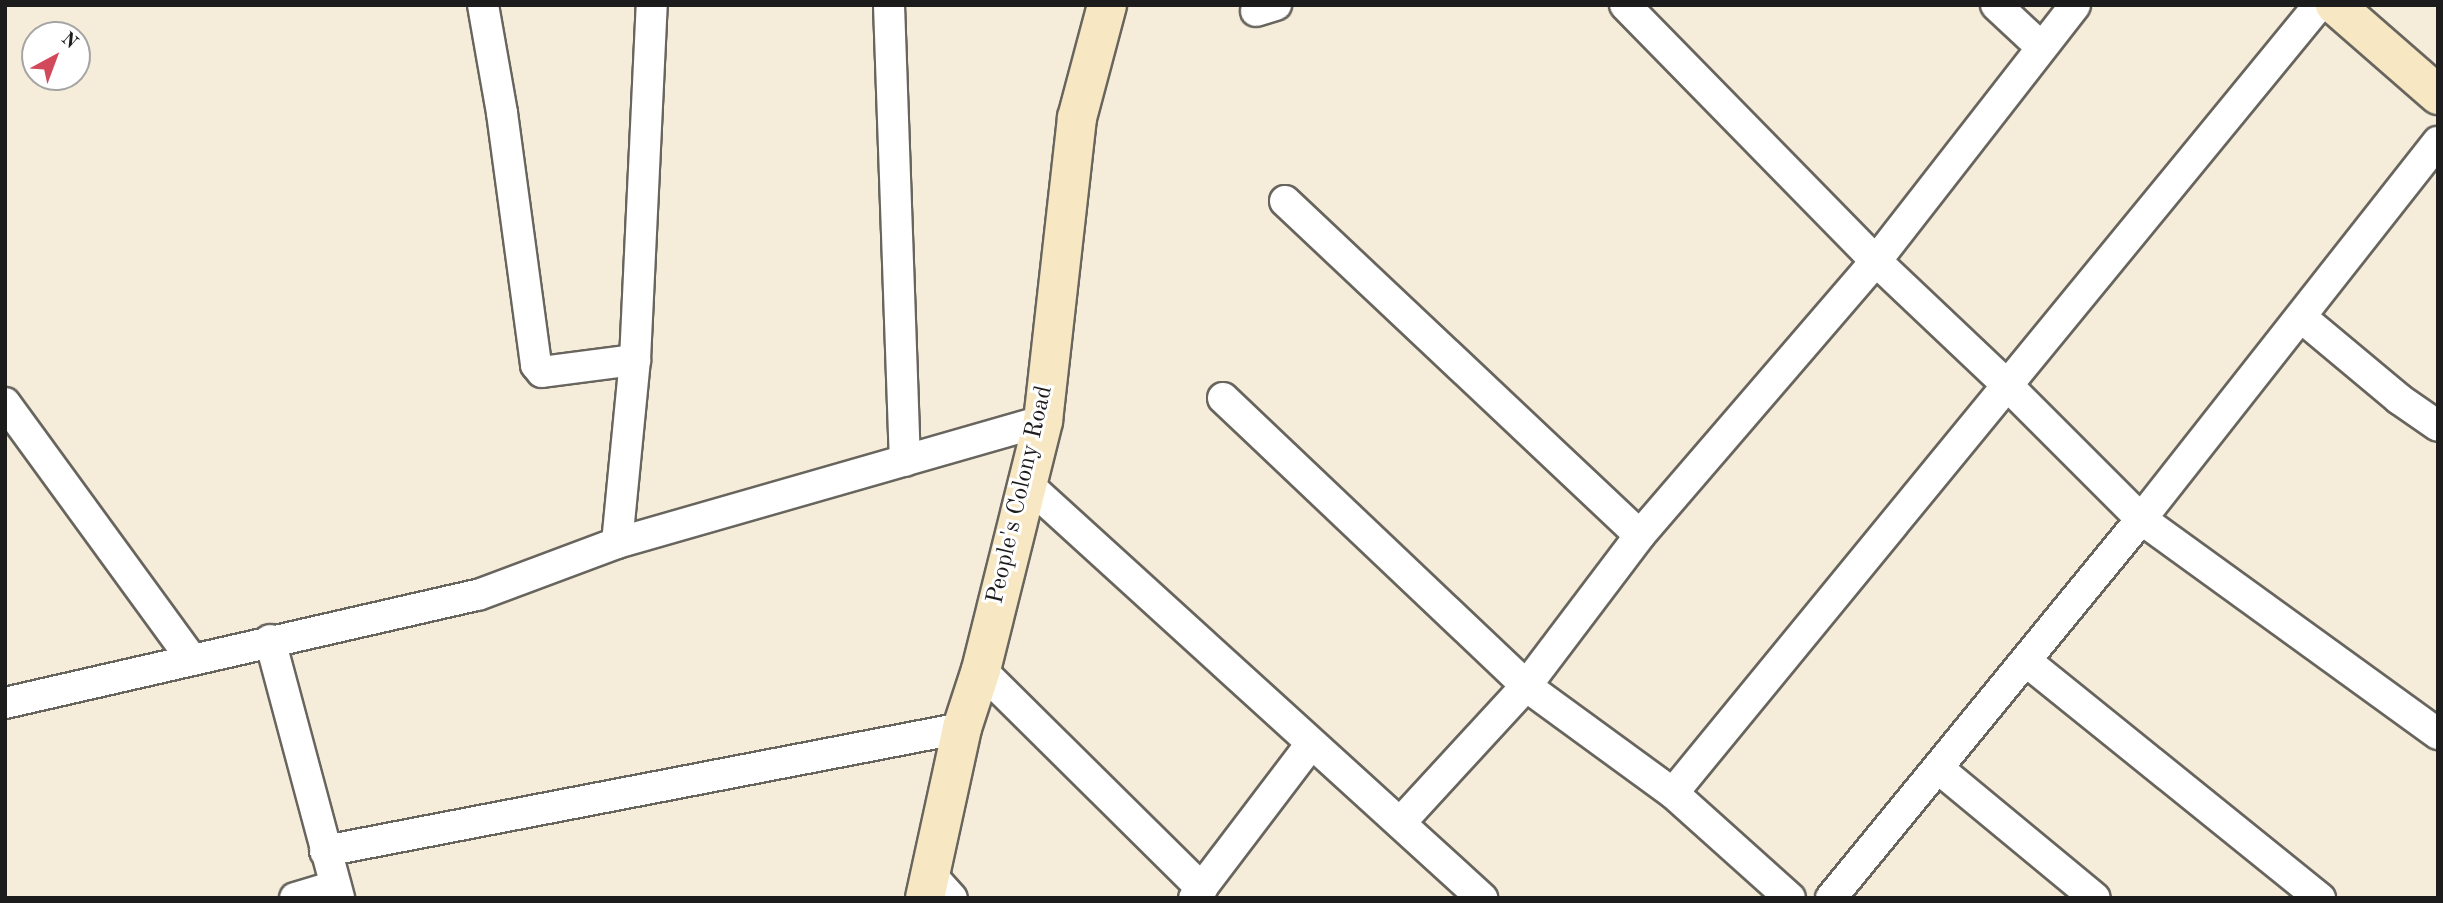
<!DOCTYPE html>
<html>
<head>
<meta charset="utf-8">
<style>
	body { margin:0 }
	#map { position:relative; width:2443px; height:903px; overflow:hidden; background:#f5ecda; font-family:"Old Standard TT",serif }
	div>[style] { position:absolute }
	[style*='--x'] { left:calc(var(--x)*1px); top:calc(var(--y)*1px); width:calc(var(--w)*1px); rotate:calc(var(--a)*1deg) }
	.roads { filter:drop-shadow(2px 0 #68655e) drop-shadow(-2px 0 #68655e) drop-shadow(0 2px #68655e) drop-shadow(0 -2px #68655e) }
	.street>* { height:30px; margin:-15px; padding:0 15px; transform-origin:15px; border-radius:15px; background:#fff }
	.secondary>* { height:38px; margin:-19px; padding:0 19px; transform-origin:19px; border-radius:19px; background:#f7e8c3 }
	span { translate:-50% -50%; white-space:nowrap; text-align:center; line-height:1.15; -webkit-text-stroke:6px #fff; paint-order:stroke }
	.street-label { font-size:24px; color:#1c1c1c }
	.frame { position:absolute; inset:0; border:7px solid #1c1c1c; pointer-events:none }
	.north { position:absolute; left:21px; top:21px; width:70px; height:70px; box-sizing:border-box; background:#fff; border:2px solid #a4a4a4; border-radius:50%; rotate:41deg; font-size:19px; font-weight:700; line-height:28px; text-align:center; color:#1c1c1c }
	.north::after { content:''; display:block; margin:auto; width:24px; height:32px; background:#d1495b; clip-path:polygon(50% 0,100% 100%,50% 72%,0 100%) }
</style>
</head>
<body>
<div id="map">
	<div class="roads">
		<div class="street">
			<i style="--x:483;--y:5;--w:110;--a:80"></i>
			<i style="--x:502;--y:113;--w:254;--a:82.3"></i>
			<i style="--x:536;--y:365;--w:9;--a:49"></i>
			<i style="--x:542;--y:372;--w:94;--a:-7.4"></i>
			<i style="--x:889;--y:5;--w:456;--a:88"></i>
			<i style="--x:1625;--y:5;--w:359;--a:45.6"></i>
			<i style="--x:1876;--y:261;--w:179;--a:43.4"></i>
			<i style="--x:2006;--y:384;--w:191;--a:45"></i>
			<i style="--x:2141;--y:519;--w:367;--a:35.9"></i>
			<i style="--x:1996;--y:5;--w:62;--a:43"></i>
			<i style="--x:1256;--y:11;--w:21;--a:-17"></i>
			<i style="--x:1285;--y:201;--w:487;--a:43.3"></i>
			<i style="--x:2301;--y:317;--w:128;--a:39.9"></i>
			<i style="--x:2399;--y:399;--w:47;--a:34.7"></i>
			<i style="--x:1223;--y:398;--w:418;--a:43.5"></i>
			<i style="--x:1526;--y:686;--w:182;--a:36.1"></i>
			<i style="--x:1673;--y:793;--w:157;--a:41.9"></i>
			<i style="--x:5;--y:403;--w:317;--a:53.9"></i>
			<i style="--x:1026;--y:483;--w:617;--a:42.3"></i>
			<i style="--x:617;--y:543;--w:184;--a:-84.4"></i>
			<i style="--x:635;--y:360;--w:355;--a:-87.3"></i>
			<i style="--x:270;--y:640;--w:267;--a:75"></i>
			<i style="--x:2026;--y:661;--w:378;--a:38.9"></i>
			<i style="--x:981;--y:670;--w:311;--a:44.7"></i>
			<i style="--x:5;--y:703;--w:485;--a:-12.9"></i>
			<i style="--x:478;--y:595;--w:148;--a:-20.5"></i>
			<i style="--x:617;--y:543;--w:443;--a:-16"></i>
			<i style="--x:1939;--y:769;--w:202;--a:39.6"></i>
			<i style="--x:1673;--y:793;--w:1019;--a:-50.66"></i>
			<i style="--x:1400;--y:823;--w:186;--a:-47.4"></i>
			<i style="--x:1526;--y:686;--w:189;--a:-52.9"></i>
			<i style="--x:1640;--y:535;--w:362;--a:-49.3"></i>
			<i style="--x:1876;--y:261;--w:324;--a:-52.1"></i>
			<i style="--x:325;--y:851;--w:649;--a:-10.93"></i>
			<i style="--x:931;--y:875;--w:31;--a:48"></i>
			<i style="--x:295;--y:898;--w:42;--a:-16.7"></i>
			<i style="--x:1194;--y:898;--w:193;--a:-52.8"></i>
			<i style="--x:1831;--y:898;--w:490;--a:-50.7"></i>
			<i style="--x:2141;--y:519;--w:480;--a:-51.8"></i>
		</div>
		<div class="secondary">
			<i style="--x:2335;--y:5;--w:137;--a:41.1"></i>
			<i style="--x:925;--y:898;--w:174;--a:-77.7"></i>
			<i style="--x:962;--y:728;--w:61;--a:-71.9"></i>
			<i style="--x:981;--y:670;--w:257;--a:-76"></i>
			<i style="--x:1043;--y:421;--w:305;--a:-83.6"></i>
			<i style="--x:1077;--y:118;--w:117;--a:-75.1"></i>
		</div>
	</div>
	<div class="street-label">
		<span style="left:1021px;top:495px;rotate:-77deg">People's Colony Road</span>
	</div>
	<div class="frame"></div>
	<div class="north">N</div>
</div>
</body>
</html>
